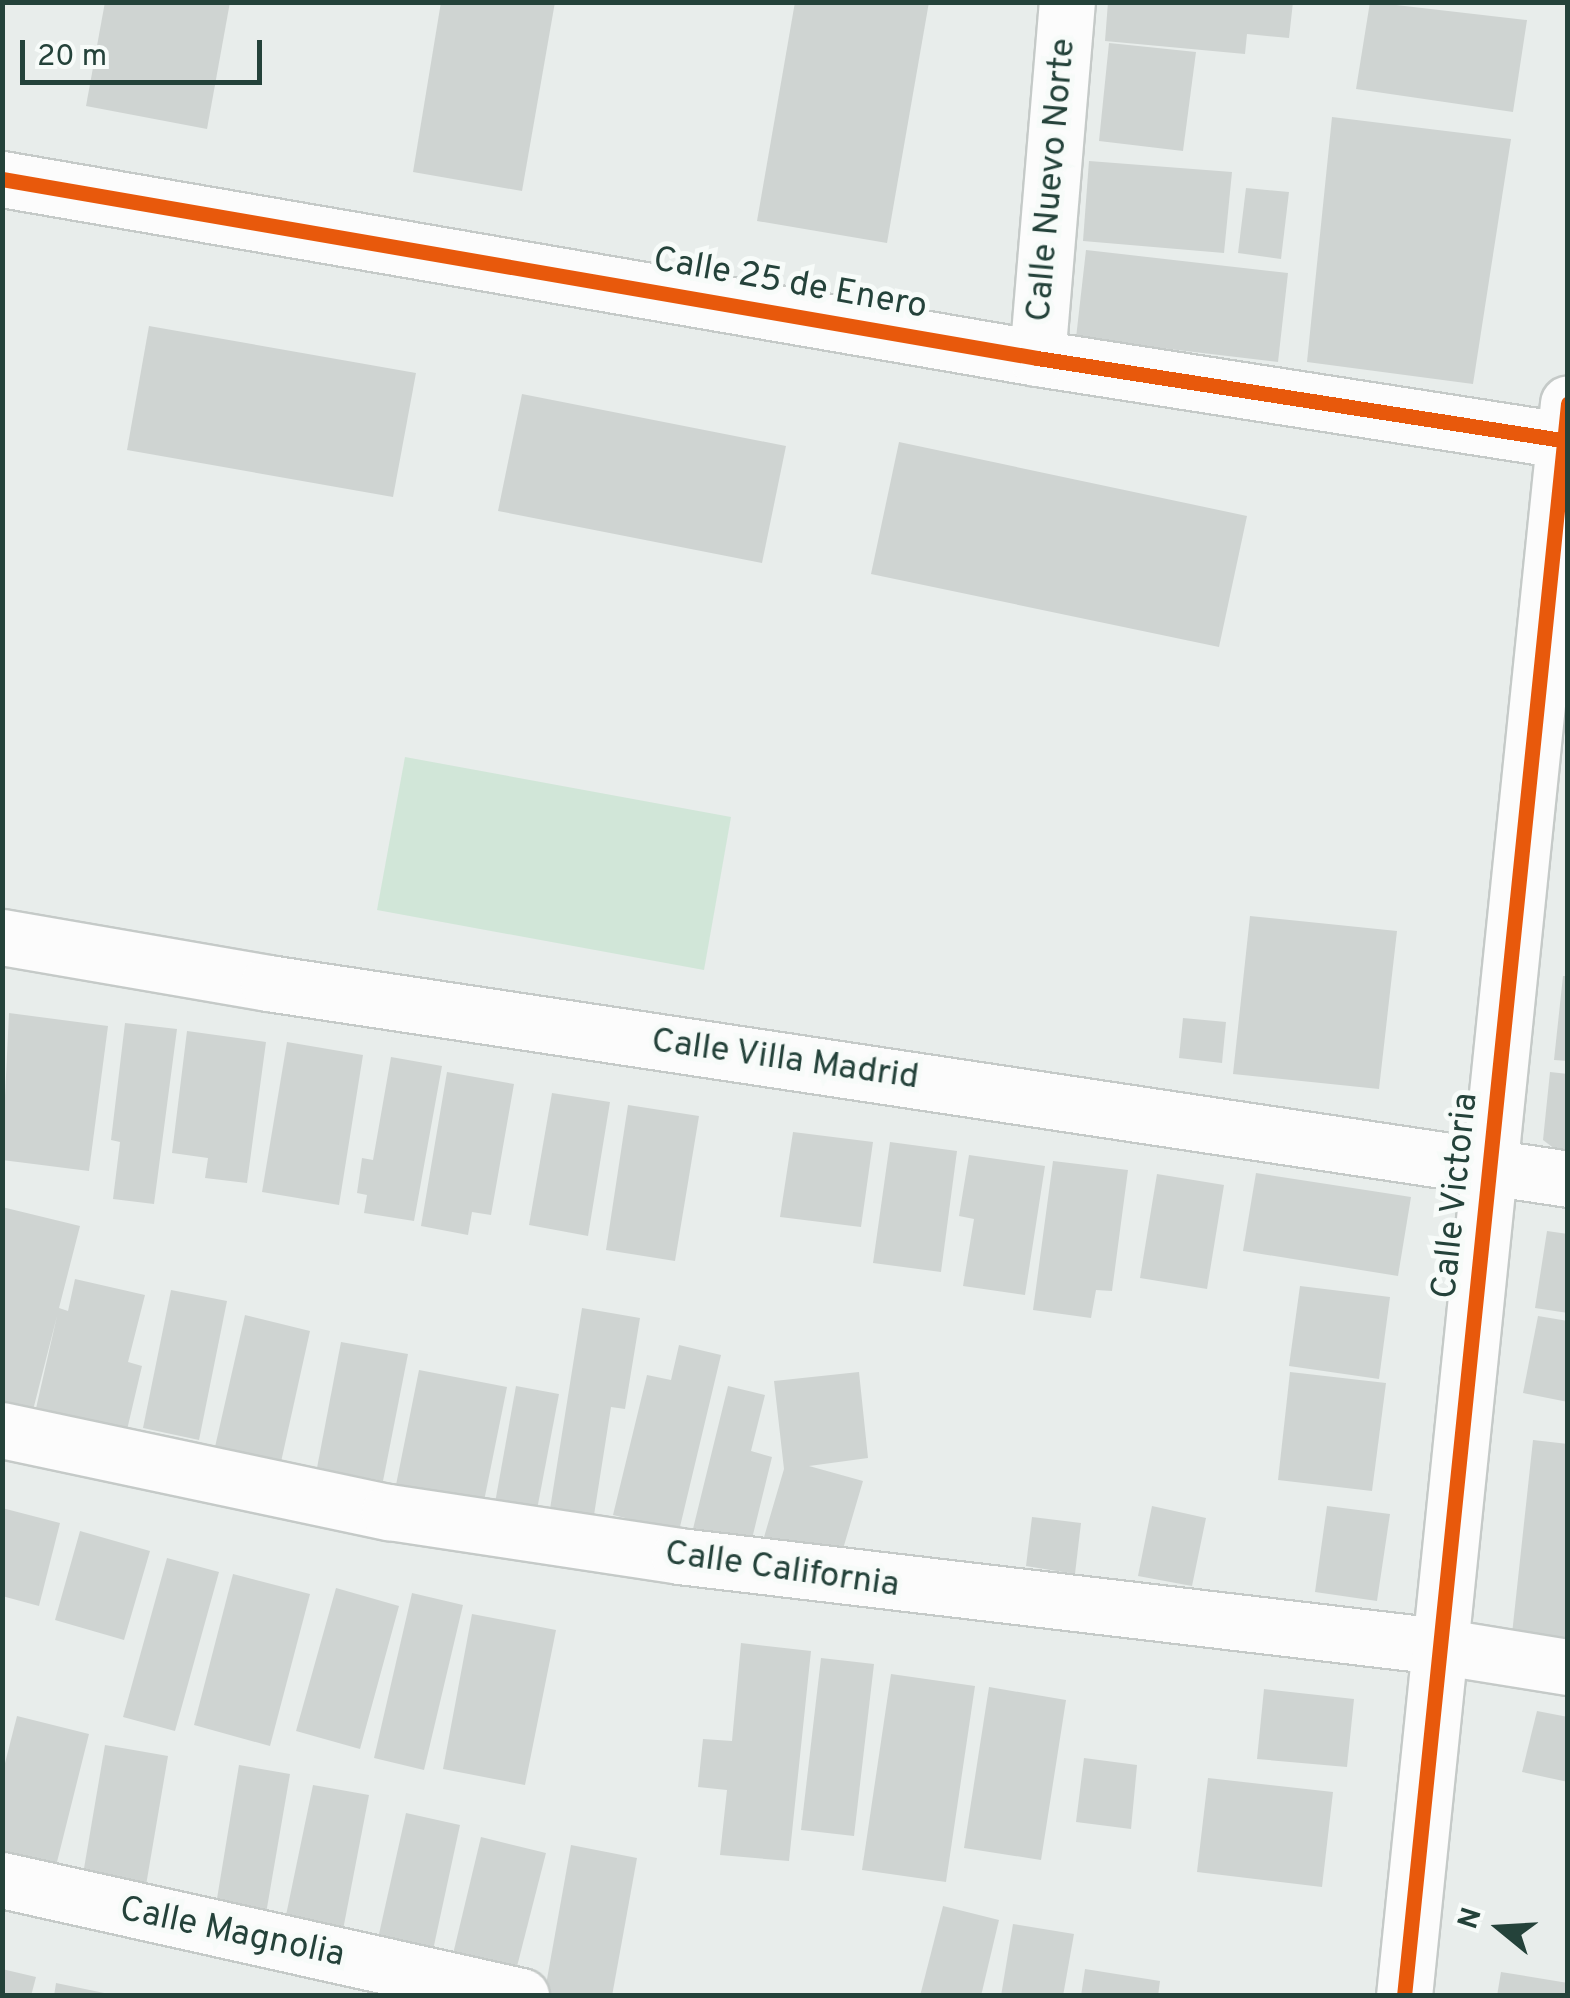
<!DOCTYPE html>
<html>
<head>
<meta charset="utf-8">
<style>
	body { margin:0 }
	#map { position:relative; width:1570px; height:1998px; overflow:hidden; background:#e8edeb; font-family:Overpass,sans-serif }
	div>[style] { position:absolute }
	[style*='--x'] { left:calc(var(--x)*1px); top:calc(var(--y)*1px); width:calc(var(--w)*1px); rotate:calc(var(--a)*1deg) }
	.green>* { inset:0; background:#d1e6d8 }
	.building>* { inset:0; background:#cfd4d2 }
	.roads { filter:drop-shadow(2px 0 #c5cac8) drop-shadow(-2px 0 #c5cac8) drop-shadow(0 2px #c5cac8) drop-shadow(0 -2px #c5cac8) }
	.street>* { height:55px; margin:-27.5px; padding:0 27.5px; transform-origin:27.5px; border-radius:27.5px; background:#fcfcfc }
	.cycleway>* { height:15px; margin:-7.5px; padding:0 7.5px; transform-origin:7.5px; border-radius:7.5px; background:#e8590c }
	span { translate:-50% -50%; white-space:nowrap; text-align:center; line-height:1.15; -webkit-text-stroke:10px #f7fbf9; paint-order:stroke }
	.street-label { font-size:35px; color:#24423a }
	.frame { position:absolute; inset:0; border:5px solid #24423a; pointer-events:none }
	.north { position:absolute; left:1450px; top:1878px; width:100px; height:100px; -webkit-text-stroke:8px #f7fbf9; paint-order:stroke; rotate:288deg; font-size:28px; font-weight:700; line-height:40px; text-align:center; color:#24423a }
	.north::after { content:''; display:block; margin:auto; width:35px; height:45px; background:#24423a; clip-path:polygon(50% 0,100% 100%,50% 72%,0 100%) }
	.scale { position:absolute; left:20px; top:40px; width:242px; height:45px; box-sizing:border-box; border:5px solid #24423a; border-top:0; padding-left:12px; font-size:30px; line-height:35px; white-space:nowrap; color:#24423a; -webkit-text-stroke:8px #f7fbf9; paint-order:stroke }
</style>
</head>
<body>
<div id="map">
	<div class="green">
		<i style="clip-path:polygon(405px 757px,731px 817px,704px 970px,377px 910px)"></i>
	</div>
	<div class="building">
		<i style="clip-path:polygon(105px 2px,230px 2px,207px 129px,86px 106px)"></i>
		<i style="clip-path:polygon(441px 2px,555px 2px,522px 191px,413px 172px)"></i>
		<i style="clip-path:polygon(795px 2px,929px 2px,887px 243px,757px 221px)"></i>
		<i style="clip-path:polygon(1108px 2px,1293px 2px,1289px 38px,1247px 34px,1245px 54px,1105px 41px)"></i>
		<i style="clip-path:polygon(1370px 2px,1527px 20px,1513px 112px,1356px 89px)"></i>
		<i style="clip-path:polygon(1109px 43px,1196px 52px,1183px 151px,1099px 141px)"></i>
		<i style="clip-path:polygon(1332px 117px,1511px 139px,1473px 384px,1307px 362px)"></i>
		<i style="clip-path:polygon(1089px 161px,1232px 172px,1224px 253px,1083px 241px)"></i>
		<i style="clip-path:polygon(1246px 188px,1289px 192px,1281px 259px,1238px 253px)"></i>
		<i style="clip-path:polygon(1086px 250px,1288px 273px,1278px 362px,1076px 338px)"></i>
		<i style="clip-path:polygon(149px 326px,416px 373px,393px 497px,127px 450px)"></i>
		<i style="clip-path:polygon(522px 394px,786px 446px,762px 563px,498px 511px)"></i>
		<i style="clip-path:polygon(899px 442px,1247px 516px,1219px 647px,871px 574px)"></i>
		<i style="clip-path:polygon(1250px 916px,1397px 931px,1379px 1089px,1233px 1074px)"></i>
		<i style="clip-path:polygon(1563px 976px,1568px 976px,1568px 1061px,1554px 1060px)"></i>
		<i style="clip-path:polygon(9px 1013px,108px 1026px,89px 1171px,2px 1160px)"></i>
		<i style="clip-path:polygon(1183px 1018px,1226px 1022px,1222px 1063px,1179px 1058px)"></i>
		<i style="clip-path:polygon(125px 1023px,177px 1029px,154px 1204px,113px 1199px,120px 1142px,111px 1140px)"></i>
		<i style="clip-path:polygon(187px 1031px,266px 1042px,247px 1183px,205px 1178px,208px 1158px,172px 1153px)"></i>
		<i style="clip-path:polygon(287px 1042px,363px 1055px,339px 1205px,262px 1192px)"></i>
		<i style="clip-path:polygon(391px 1057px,442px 1066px,414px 1221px,364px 1213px,367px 1195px,357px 1193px,362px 1158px,373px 1160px)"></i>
		<i style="clip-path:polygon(447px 1072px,514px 1084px,491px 1215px,472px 1212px,468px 1235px,421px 1226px)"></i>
		<i style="clip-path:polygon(1550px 1072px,1568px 1074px,1568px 1159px,1543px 1140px)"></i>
		<i style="clip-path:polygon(552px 1093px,610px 1102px,588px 1236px,529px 1225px)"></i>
		<i style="clip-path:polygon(628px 1105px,699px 1116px,675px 1261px,606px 1250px)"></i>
		<i style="clip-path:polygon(793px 1132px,873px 1142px,861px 1227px,780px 1217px)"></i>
		<i style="clip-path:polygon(890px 1142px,957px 1151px,941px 1272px,873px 1263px)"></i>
		<i style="clip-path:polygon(969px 1155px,1045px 1166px,1025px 1295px,963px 1286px,974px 1219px,959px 1216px)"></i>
		<i style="clip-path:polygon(1053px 1161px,1128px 1170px,1112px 1291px,1096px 1290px,1091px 1318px,1033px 1310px)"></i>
		<i style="clip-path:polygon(1256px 1173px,1411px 1197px,1398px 1276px,1243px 1251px)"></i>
		<i style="clip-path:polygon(1157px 1174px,1224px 1185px,1207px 1289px,1140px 1278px)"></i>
		<i style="clip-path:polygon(2px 1207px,80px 1226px,59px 1308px,68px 1311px,75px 1279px,145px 1295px,128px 1362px,142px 1366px,123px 1447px,32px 1426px,57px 1316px,29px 1426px,2px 1420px)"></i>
		<i style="clip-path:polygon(1547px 1231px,1568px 1234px,1568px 1313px,1535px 1308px)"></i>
		<i style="clip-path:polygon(1300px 1286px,1390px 1297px,1379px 1379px,1289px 1366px)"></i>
		<i style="clip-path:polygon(171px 1290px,227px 1301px,199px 1440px,143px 1428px)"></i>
		<i style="clip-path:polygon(582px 1308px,640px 1318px,625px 1409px,611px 1407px,594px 1515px,550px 1509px)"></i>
		<i style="clip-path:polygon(245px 1315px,310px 1331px,281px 1462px,215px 1447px)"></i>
		<i style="clip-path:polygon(1538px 1316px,1568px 1321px,1568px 1402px,1523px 1393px)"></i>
		<i style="clip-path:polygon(341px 1342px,408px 1354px,383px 1481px,317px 1468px)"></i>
		<i style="clip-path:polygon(679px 1345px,721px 1355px,679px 1531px,613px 1515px,647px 1375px,671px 1380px)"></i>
		<i style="clip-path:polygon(419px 1370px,507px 1387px,482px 1511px,394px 1495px)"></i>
		<i style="clip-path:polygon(859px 1372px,868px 1458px,809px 1466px,863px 1481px,838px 1566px,762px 1544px,784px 1469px,774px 1381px)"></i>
		<i style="clip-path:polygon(1290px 1372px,1386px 1383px,1372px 1491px,1278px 1480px)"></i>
		<i style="clip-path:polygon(516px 1386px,559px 1394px,535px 1520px,493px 1514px)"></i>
		<i style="clip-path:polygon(728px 1386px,765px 1395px,751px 1451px,772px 1457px,750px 1547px,692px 1533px)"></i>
		<i style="clip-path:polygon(1533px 1440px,1568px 1444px,1568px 1639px,1512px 1634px)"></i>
		<i style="clip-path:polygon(1152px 1506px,1206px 1518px,1192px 1586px,1138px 1576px)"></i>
		<i style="clip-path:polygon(1327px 1506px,1390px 1514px,1377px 1601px,1315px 1592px)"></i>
		<i style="clip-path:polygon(2px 1508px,60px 1523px,39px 1606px,2px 1596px)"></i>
		<i style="clip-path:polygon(1032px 1517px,1081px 1523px,1075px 1574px,1026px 1566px)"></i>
		<i style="clip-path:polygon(80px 1531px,150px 1551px,124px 1640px,55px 1620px)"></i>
		<i style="clip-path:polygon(167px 1558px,219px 1572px,175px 1731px,123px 1717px)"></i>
		<i style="clip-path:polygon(233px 1574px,310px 1594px,270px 1746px,194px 1725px)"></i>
		<i style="clip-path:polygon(336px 1588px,399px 1606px,360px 1749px,296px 1731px)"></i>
		<i style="clip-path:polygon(412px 1593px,463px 1605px,424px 1770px,374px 1758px)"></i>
		<i style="clip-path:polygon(472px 1614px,556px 1630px,525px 1785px,443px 1769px)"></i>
		<i style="clip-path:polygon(741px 1643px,811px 1651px,789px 1861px,720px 1855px,727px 1790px,698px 1787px,703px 1739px,732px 1741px)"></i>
		<i style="clip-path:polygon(821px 1658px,874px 1664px,854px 1836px,801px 1830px)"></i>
		<i style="clip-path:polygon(891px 1674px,975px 1686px,946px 1882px,862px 1870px)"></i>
		<i style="clip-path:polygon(989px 1687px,1066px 1700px,1041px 1860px,964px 1848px)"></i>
		<i style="clip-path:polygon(1264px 1689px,1354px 1699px,1347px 1767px,1257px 1759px)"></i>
		<i style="clip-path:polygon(1537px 1711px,1568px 1717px,1568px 1782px,1522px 1772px)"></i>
		<i style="clip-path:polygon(17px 1716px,89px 1734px,53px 1878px,2px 1866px,2px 1775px)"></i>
		<i style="clip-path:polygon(105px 1745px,168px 1756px,143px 1903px,80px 1892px)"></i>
		<i style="clip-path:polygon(1084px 1758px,1137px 1765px,1131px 1829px,1076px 1822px)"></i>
		<i style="clip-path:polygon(239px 1765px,290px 1774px,263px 1931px,213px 1923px)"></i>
		<i style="clip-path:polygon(1208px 1778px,1333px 1792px,1322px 1887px,1197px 1872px)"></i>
		<i style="clip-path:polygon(313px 1785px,369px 1795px,342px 1935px,284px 1925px)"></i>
		<i style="clip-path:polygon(406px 1813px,460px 1825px,430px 1964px,375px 1952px)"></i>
		<i style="clip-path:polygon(481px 1837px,546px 1853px,511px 1990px,448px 1975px)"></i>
		<i style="clip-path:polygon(571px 1845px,637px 1858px,612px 1996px,544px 1996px)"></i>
		<i style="clip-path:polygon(943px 1906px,999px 1920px,981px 1996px,920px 1996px)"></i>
		<i style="clip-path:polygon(1013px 1924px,1074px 1934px,1063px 1996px,1001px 1996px)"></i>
		<i style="clip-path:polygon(2px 1969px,36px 1977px,31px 1996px,2px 1996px)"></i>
		<i style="clip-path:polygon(1085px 1969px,1160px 1981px,1158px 1996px,1081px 1996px)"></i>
		<i style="clip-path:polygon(1501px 1972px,1568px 1983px,1568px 1996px,1497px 1996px)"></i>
		<i style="clip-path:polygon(56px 1983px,109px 1994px,108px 1996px,54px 1996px)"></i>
	</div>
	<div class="roads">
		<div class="street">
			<i style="--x:2;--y:179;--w:1050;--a:9.81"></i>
			<i style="--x:1037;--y:358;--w:537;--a:8.88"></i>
			<i style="--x:1037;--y:358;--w:357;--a:-85.2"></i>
			<i style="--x:2;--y:937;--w:270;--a:9.8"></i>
			<i style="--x:268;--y:983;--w:1315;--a:8.57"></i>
			<i style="--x:2;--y:1430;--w:396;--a:12"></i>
			<i style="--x:389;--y:1512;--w:293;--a:8.6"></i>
			<i style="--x:679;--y:1556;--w:764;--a:6.76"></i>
			<i style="--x:1438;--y:1646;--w:132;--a:9.2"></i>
			<i style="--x:2;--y:1880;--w:532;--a:12.6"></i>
			<i style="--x:1404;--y:1996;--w:1601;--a:-84.12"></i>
		</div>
	</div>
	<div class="cycleway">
		<i style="--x:2;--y:179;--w:1050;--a:9.81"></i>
		<i style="--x:1037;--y:358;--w:537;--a:8.88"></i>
		<i style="--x:1404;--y:1996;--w:1601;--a:-84.12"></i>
	</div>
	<div class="street-label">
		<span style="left:1052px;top:180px;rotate:-85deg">Calle Nuevo Norte</span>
		<span style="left:790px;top:284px;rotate:10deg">Calle 25 de Enero</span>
		<span style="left:785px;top:1060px;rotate:8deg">Calle Villa Madrid</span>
		<span style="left:1456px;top:1196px;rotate:-84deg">Calle Victoria</span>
		<span style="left:782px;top:1570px;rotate:8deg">Calle California</span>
		<span style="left:232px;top:1933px;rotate:12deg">Calle Magnolia</span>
	</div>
	<div class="frame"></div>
	<div class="north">N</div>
	<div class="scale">20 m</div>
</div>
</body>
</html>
